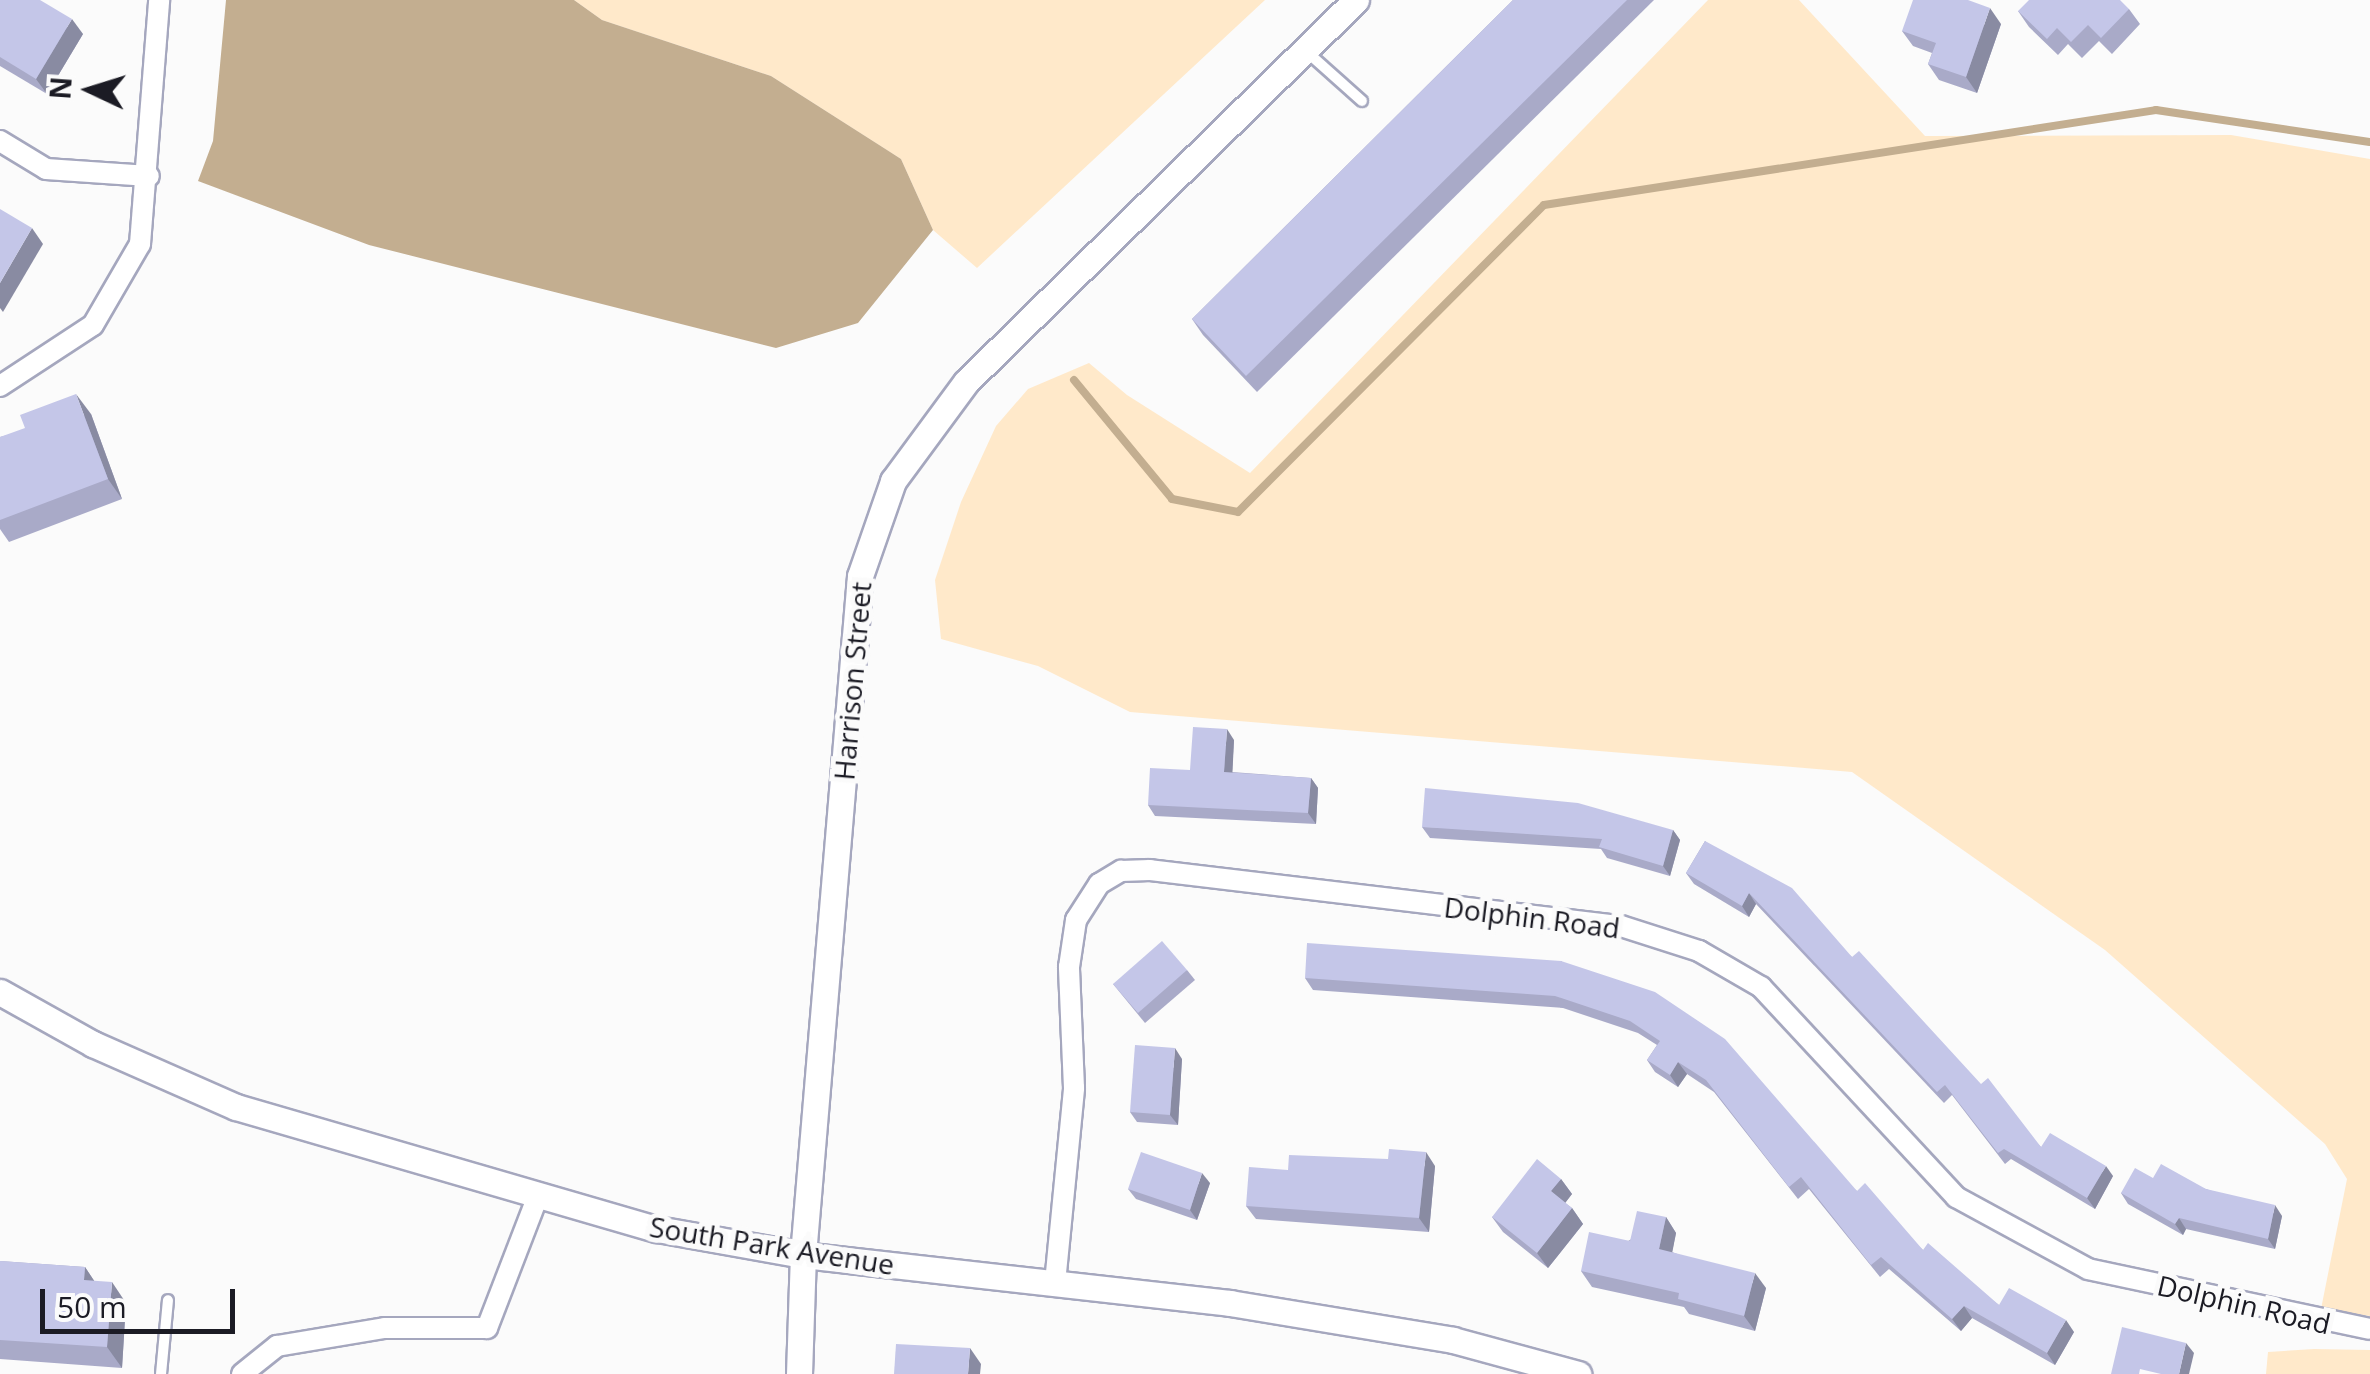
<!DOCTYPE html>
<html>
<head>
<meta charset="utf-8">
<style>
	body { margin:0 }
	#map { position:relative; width:2370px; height:1374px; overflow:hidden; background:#fbfbfb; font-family:"Open Sans",sans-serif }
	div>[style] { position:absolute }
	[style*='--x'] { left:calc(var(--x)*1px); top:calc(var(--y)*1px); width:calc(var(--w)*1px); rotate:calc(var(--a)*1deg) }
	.green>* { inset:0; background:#ffe9ca }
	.water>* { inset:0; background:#c3ae90 }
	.stream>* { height:8px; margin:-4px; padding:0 4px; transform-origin:4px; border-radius:4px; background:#c3ae90 }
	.roads { filter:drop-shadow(2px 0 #a5a7be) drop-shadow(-2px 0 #a5a7be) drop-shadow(0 2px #a5a7be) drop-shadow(0 -2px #a5a7be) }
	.service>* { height:10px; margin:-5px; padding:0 5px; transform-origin:5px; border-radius:5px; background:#fff }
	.minor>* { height:20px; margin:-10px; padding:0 10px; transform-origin:10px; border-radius:10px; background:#fff }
	.tertiary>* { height:25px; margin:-12.5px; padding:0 12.5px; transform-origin:12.5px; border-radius:12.5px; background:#fff }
	.wall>* { inset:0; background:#a9aac8 }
	.shaded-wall>* { inset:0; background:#898ba2 }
	.building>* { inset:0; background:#c4c6e8 }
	span { translate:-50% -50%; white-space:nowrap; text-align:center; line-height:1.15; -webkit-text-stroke:10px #fbfbfb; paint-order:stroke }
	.street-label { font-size:28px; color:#1b1b24 }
	.north { position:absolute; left:40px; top:40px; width:100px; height:100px; -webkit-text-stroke:8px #fbfbfb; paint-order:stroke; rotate:274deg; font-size:28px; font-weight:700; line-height:40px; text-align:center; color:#1b1b24 }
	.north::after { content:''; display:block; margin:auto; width:35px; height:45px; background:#1b1b24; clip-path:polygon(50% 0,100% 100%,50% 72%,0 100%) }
	.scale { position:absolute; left:40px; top:1289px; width:195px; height:45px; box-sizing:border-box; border:5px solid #1b1b24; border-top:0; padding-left:12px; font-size:30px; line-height:35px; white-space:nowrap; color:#1b1b24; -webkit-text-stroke:8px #fbfbfb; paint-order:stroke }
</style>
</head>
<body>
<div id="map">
	<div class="green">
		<i style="clip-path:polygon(574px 0,1265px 0,977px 268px,933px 230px,901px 159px,771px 76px,602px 20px)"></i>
		<i style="clip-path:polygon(1708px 0,1799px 0,1925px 136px,2231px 135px,2370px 159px,2370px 1316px,2321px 1309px,2347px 1179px,2325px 1144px,2105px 950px,1852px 772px,1130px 712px,1038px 666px,941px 639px,935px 580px,961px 502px,996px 426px,1028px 389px,1089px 363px,1127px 395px,1250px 473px)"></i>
		<i style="clip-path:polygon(2314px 1349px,2370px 1350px,2370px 1374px,2266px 1374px,2268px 1352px)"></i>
	</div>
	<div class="water">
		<i style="clip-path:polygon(226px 0,574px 0,602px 20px,771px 76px,887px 150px,901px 159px,933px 230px,858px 323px,776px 348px,369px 245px,198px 181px,213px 141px)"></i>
	</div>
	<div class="stream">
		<i style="--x:1074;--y:380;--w:154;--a:50.5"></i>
		<i style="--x:1172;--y:499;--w:67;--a:11.1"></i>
		<i style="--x:1238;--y:512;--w:433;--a:-45.1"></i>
		<i style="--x:1544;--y:205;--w:619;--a:-8.82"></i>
		<i style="--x:2156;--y:110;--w:216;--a:8.5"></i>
	</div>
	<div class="roads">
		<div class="service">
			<i style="--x:1306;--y:51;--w:75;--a:41.8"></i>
			<i style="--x:161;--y:1374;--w:74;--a:-84.6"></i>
		</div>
		<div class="minor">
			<i style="--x:0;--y:141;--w:54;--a:31.3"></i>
			<i style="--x:46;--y:169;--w:103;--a:3.9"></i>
			<i style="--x:0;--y:386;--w:111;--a:-33.3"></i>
			<i style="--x:93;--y:325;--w:94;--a:-59.9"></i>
			<i style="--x:140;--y:244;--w:245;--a:-85.5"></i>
			<i style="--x:1055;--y:1283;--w:196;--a:-84.4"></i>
			<i style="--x:1074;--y:1088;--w:121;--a:-92.4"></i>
			<i style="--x:1069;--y:967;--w:48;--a:-81.5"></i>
			<i style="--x:1076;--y:920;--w:43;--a:-57.4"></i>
			<i style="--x:1099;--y:884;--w:26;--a:-31"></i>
			<i style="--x:1121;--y:871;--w:29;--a:-2"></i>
			<i style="--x:1150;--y:870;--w:474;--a:6.8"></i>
			<i style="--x:1621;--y:926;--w:82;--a:17.8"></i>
			<i style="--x:1699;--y:951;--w:72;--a:30.1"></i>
			<i style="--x:1761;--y:987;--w:287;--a:47.1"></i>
			<i style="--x:1956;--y:1197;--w:150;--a:28.6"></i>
			<i style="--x:2088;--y:1269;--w:288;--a:12"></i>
			<i style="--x:242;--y:1374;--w:45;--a:-38.7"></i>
			<i style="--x:277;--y:1346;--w:109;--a:-9.5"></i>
			<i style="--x:385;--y:1328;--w:102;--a:0"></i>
			<i style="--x:487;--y:1328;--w:142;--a:-68.9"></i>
		</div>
		<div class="tertiary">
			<i style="--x:0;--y:992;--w:107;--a:29.2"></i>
			<i style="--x:93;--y:1044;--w:156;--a:23.8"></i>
			<i style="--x:236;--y:1107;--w:438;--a:16.2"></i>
			<i style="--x:657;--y:1229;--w:148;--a:10.1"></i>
			<i style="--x:803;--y:1255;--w:430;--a:6.4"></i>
			<i style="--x:1230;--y:1303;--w:226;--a:9.4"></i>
			<i style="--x:1453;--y:1340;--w:130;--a:15.2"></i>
			<i style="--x:799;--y:1374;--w:119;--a:-88.1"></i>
			<i style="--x:803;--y:1255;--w:681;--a:-85.2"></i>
			<i style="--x:860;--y:576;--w:101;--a:-70.8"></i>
			<i style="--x:893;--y:481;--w:123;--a:-53.6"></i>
			<i style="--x:966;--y:382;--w:546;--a:-44.41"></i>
		</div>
	</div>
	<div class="wall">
		<i style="clip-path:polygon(0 0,83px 34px,47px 94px,0 66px)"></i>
		<i style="clip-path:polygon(1513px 0,1654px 0,1257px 392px,1203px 335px,1192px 319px)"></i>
		<i style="clip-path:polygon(2129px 9px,2140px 24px,2112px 54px,2099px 41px,2082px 58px,2068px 44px,2058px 55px,2029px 27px,2018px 11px)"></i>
		<i style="clip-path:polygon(2001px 24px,1977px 93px,1939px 80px,1928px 64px,1932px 53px,1913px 46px,1902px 31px)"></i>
		<i style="clip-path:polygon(91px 414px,122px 499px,9px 542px,0 529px,0 437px)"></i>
		<i style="clip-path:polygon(1234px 740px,1232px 772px,1311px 778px,1318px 788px,1316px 824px,1155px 816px,1148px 805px,1190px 770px)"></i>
		<i style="clip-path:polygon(1422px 827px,1673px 830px,1680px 840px,1670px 876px,1607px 858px,1601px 849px,1430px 838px)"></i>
		<i style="clip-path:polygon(1705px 841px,1852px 957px,2041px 1147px,2113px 1176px,2095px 1209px,2011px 1159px,2005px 1164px,1952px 1095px,1944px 1103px,1756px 904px,1749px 917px,1694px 884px,1686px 873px)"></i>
		<i style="clip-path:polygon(1561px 961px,1857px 1191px,1923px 1250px,1999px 1305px,2074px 1332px,2055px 1365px,1972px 1318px,1961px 1331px,1889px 1269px,1880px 1277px,1809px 1189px,1798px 1199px,1714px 1092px,1687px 1074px,1678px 1087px,1655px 1072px,1647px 1060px,1657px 1045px,1638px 1033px,1563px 1008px,1313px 990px,1305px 978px)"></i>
		<i style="clip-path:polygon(1187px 970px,1195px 980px,1145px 1023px,1113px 984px)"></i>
		<i style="clip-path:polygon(1182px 1059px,1178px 1125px,1137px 1122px,1130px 1112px)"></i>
		<i style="clip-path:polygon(1435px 1166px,1429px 1232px,1256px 1219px,1246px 1206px,1288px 1170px)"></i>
		<i style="clip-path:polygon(2153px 1178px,2206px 1189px,2282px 1216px,2275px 1249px,2186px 1229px,2183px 1235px,2128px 1204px,2121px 1193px)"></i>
		<i style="clip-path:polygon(1561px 1179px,1572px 1194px,1565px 1203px,1572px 1208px,1583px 1224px,1548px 1268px,1503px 1232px,1492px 1217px)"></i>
		<i style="clip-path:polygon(1210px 1183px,1197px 1220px,1136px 1199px,1128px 1189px)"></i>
		<i style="clip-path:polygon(1666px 1217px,1676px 1233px,1672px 1252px,1766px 1288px,1755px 1331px,1689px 1314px,1684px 1307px,1592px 1287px,1581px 1271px)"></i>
		<i style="clip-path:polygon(0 1261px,85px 1267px,94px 1281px,126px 1303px,122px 1368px,0 1359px)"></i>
	</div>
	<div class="shaded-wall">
		<i style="clip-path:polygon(1990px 8px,2001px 24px,1977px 93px,1966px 77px)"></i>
		<i style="clip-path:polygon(72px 19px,83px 34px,47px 94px,36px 79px)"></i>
		<i style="clip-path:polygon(32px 228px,43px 244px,3px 312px,0 308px,0 283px)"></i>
		<i style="clip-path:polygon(76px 394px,91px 414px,122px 499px,108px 479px)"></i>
		<i style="clip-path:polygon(1227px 729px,1234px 740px,1232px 782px,1224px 772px)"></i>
		<i style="clip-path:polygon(1311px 778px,1318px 788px,1316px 824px,1308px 813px)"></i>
		<i style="clip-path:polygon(1673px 830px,1680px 840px,1670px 876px,1663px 866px)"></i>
		<i style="clip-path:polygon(1749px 893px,1756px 904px,1749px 917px,1742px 906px)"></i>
		<i style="clip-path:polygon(1175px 1048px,1182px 1059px,1178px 1125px,1170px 1115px)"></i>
		<i style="clip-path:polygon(1678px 1062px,1687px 1074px,1678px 1087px,1670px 1075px)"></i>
		<i style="clip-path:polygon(1426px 1152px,1435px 1166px,1429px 1232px,1419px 1218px)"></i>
		<i style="clip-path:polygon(2106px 1166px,2113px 1176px,2095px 1209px,2087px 1198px)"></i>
		<i style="clip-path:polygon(1202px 1173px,1210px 1183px,1197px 1220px,1190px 1210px)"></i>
		<i style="clip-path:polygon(1561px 1179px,1572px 1194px,1562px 1207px,1551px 1191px)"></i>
		<i style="clip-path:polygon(2275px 1205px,2282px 1216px,2275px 1249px,2268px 1239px)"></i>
		<i style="clip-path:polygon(1572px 1208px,1583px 1224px,1548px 1268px,1537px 1253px)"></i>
		<i style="clip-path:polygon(1666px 1217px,1676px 1233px,1670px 1264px,1659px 1249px)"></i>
		<i style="clip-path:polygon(2179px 1218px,2186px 1229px,2183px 1235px,2175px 1224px)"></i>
		<i style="clip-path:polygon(85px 1267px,99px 1288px,84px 1280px)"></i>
		<i style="clip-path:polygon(1755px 1273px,1766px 1288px,1755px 1331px,1744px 1316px)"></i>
		<i style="clip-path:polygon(112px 1282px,126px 1303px,122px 1368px,107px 1347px)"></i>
		<i style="clip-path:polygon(1964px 1306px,1972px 1318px,1961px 1331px,1952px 1319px)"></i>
		<i style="clip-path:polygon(2066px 1320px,2074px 1332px,2055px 1365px,2047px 1353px)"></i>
		<i style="clip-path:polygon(2186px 1343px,2194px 1353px,2189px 1374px,2179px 1374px)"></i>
		<i style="clip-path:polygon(970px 1348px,981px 1364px,980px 1374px,968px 1374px)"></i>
	</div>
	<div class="building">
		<i style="clip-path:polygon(0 0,40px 0,72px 19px,36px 79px,0 57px)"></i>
		<i style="clip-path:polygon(1513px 0,1627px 0,1246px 376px,1192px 319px)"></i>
		<i style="clip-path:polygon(1913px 0,1968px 0,1990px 8px,1966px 77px,1928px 64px,1936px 43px,1902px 31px)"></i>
		<i style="clip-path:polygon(2029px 0,2120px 0,2129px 9px,2101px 38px,2088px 25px,2071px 42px,2057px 28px,2047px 39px,2018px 11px)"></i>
		<i style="clip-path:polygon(0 209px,32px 228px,0 283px)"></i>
		<i style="clip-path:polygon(76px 394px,108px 479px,0 520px,0 437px,25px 428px,20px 415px)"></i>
		<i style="clip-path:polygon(1193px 727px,1227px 729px,1224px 772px,1311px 778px,1308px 813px,1148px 805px,1150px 768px,1190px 770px)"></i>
		<i style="clip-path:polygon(1425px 788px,1578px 803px,1673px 830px,1663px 866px,1599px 847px,1602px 839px,1422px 827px)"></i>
		<i style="clip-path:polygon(1705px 841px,1792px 888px,1852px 957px,1859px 951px,1981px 1084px,1988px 1078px,2041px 1147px,2050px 1133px,2106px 1166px,2087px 1198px,2004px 1149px,1998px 1153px,1945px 1085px,1937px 1092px,1749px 893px,1742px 906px,1686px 873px)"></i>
		<i style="clip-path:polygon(1162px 941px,1187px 970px,1138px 1013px,1113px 984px)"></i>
		<i style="clip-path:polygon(1307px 943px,1561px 961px,1655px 992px,1725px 1039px,1857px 1191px,1865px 1183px,1923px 1250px,1928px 1243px,1999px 1305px,2009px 1288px,2066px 1320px,2047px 1353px,1964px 1306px,1952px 1319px,1881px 1257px,1871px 1265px,1801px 1177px,1789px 1187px,1706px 1080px,1678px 1062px,1670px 1075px,1647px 1060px,1660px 1041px,1630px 1021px,1555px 996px,1305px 978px)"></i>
		<i style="clip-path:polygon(1135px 1045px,1175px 1048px,1170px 1115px,1130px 1112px)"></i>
		<i style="clip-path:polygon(1389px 1149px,1426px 1152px,1419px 1218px,1246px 1206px,1249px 1167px,1288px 1170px,1289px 1155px,1388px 1159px)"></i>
		<i style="clip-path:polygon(1141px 1152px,1202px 1173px,1190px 1210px,1128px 1189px)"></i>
		<i style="clip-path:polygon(1537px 1159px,1561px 1179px,1551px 1191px,1572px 1208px,1537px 1253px,1492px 1217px)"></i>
		<i style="clip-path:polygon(2161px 1164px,2206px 1189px,2275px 1205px,2268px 1239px,2179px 1218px,2175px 1224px,2121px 1193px,2135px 1168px,2153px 1178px)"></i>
		<i style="clip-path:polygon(1637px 1211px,1666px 1217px,1659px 1249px,1755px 1273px,1744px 1316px,1678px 1299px,1679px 1293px,1581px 1271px,1589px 1232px,1630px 1241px)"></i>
		<i style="clip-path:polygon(0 1261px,85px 1267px,84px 1280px,112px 1282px,107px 1347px,0 1340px)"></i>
		<i style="clip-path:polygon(2122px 1327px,2186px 1343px,2179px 1374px,2161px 1374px,2140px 1369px,2139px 1374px,2111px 1374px)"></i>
		<i style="clip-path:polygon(896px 1344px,970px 1348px,968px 1374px,894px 1374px)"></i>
	</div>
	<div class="street-label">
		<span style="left:852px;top:681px;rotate:-85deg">Harrison Street</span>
		<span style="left:1532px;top:917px;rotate:7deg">Dolphin Road</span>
		<span style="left:772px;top:1245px;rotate:9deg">South Park Avenue</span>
		<span style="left:2244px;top:1304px;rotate:13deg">Dolphin Road</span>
	</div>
	<div class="north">N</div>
	<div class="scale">50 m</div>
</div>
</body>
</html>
